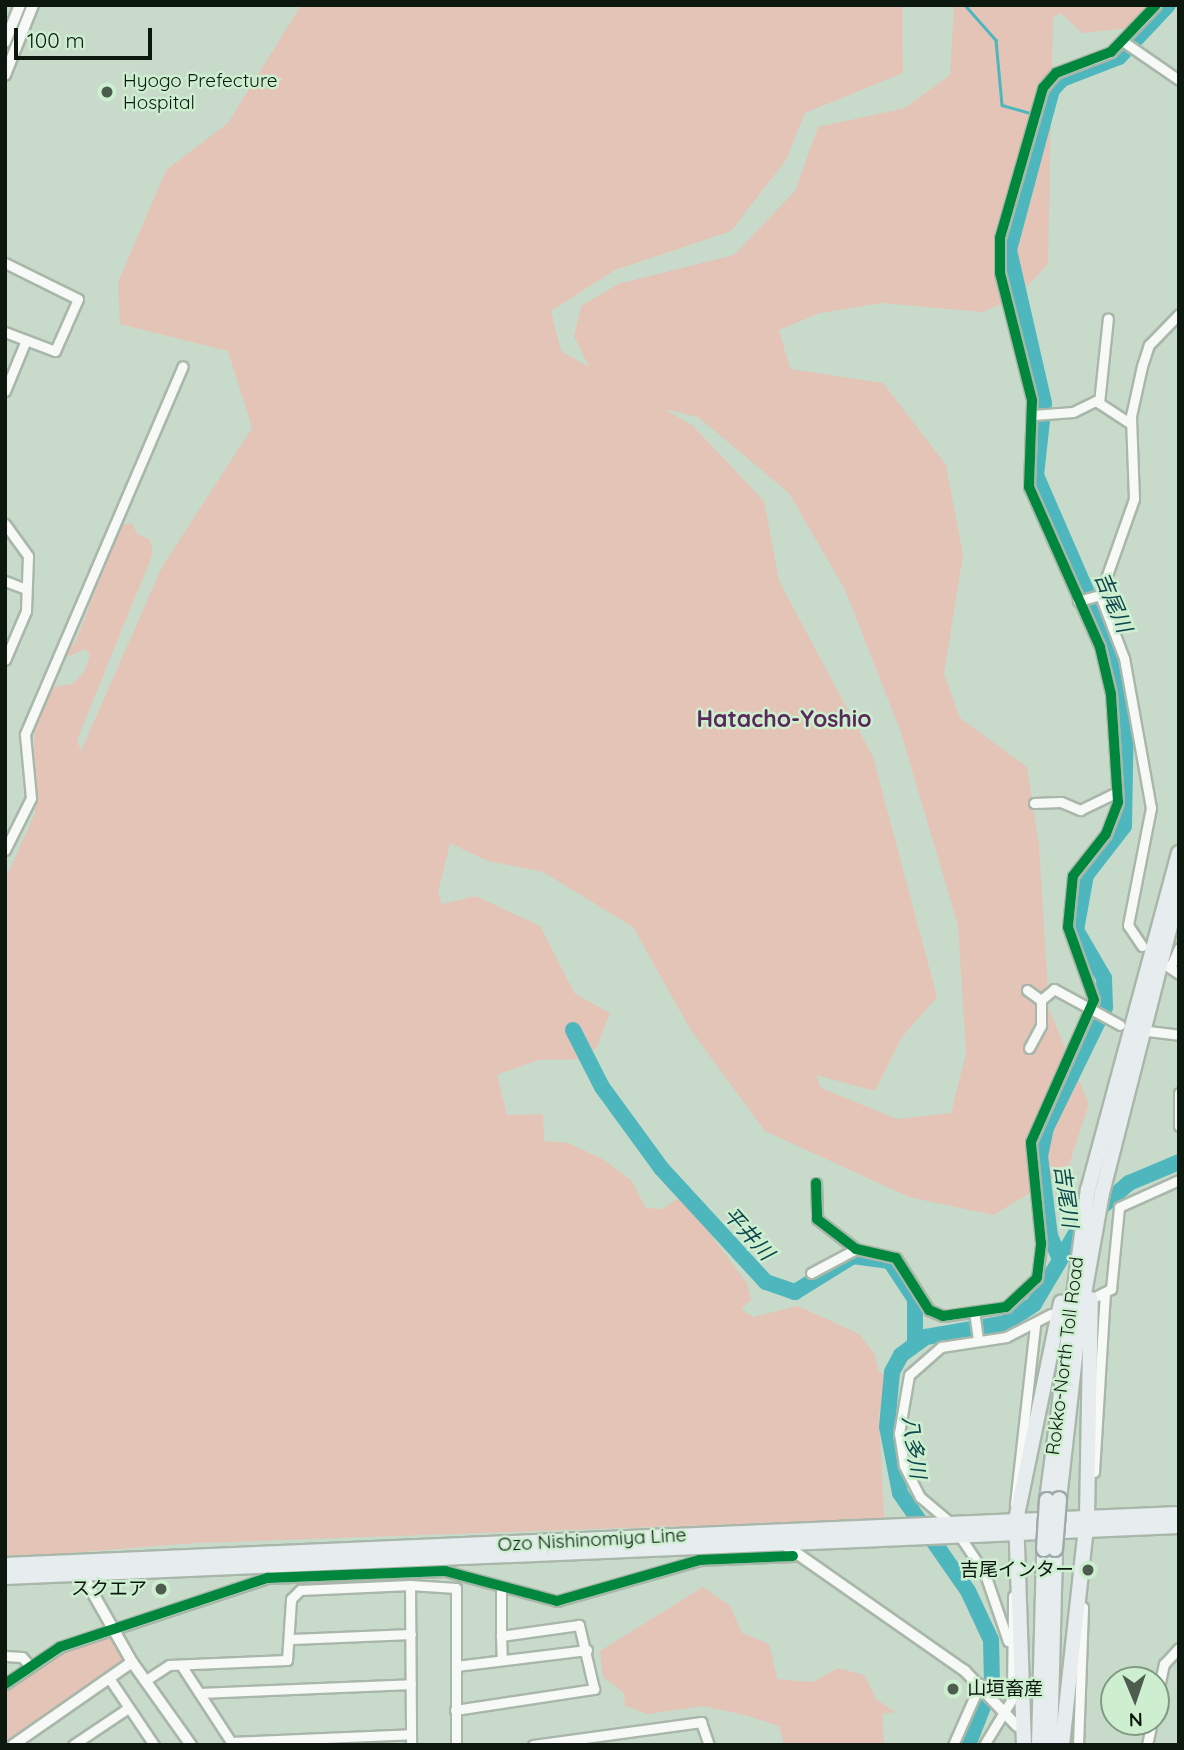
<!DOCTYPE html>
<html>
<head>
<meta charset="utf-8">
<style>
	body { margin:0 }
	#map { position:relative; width:1184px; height:1750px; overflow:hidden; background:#c8dac9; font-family:Quicksand,"Noto Sans JP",sans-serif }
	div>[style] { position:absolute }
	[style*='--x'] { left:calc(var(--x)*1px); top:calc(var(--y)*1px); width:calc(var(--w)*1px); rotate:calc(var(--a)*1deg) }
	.green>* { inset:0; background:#e4c4b7 }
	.stream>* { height:2.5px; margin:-1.25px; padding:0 1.25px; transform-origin:1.25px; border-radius:1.25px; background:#4eb7be }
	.river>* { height:16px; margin:-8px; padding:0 8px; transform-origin:8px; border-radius:8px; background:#4eb7be }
	.roads { filter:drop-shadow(2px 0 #a9b7aa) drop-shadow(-2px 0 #a9b7aa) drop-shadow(0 2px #a9b7aa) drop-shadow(0 -2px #a9b7aa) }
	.minor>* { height:9px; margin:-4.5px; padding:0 4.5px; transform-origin:4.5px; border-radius:4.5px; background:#f7f9f7 }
	.tertiary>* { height:10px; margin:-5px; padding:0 5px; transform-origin:5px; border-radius:5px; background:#f7f9f7 }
	.primary>* { height:14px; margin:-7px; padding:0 7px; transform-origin:7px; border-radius:7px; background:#e7edef }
	.bridges { filter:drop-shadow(2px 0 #9daaaa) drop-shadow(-2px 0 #9daaaa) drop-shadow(0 2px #9daaaa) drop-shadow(0 -2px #9daaaa) }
	.primary-bridge>* { height:14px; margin:-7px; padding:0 7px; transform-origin:7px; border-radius:7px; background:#e7edef }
	.cycleway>* { height:10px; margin:-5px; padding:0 5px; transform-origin:5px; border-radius:5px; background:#00873e }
	.dots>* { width:19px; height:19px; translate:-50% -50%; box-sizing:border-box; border:4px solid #cdefd0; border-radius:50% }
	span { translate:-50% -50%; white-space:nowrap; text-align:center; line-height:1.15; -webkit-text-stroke:5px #cdefd0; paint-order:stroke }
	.poi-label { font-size:19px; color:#0c180e }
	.left { translate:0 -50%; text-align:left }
	.right { translate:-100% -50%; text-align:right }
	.street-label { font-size:19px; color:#0c180e }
	.water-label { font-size:21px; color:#0d464d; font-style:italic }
	.quarter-label { font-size:23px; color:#5a295a; font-weight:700 }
	.frame { position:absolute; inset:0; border:7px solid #0c180e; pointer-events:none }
	.north { position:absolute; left:1100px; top:1666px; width:70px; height:70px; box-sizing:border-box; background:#cdefd0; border:2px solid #809982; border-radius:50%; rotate:178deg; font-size:19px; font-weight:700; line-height:28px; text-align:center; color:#0c180e }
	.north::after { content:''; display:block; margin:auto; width:24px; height:32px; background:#4e5c4f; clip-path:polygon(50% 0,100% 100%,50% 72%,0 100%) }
	.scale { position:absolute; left:14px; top:28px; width:138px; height:32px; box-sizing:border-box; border:4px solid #0c180e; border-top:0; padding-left:9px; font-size:21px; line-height:24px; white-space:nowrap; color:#0c180e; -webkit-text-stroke:5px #cdefd0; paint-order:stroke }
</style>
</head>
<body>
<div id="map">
	<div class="green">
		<i style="clip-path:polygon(evenodd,301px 5px,902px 5px,903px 73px,805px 113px,786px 160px,731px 231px,615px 270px,551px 311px,561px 351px,589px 367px,574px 336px,581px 306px,618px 284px,734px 255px,795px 191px,818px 127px,905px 108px,950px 75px,954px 5px,1153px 5px,1131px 28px,1082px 33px,1061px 13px,1053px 18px,1048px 264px,1016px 298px,983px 312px,882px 303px,820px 313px,779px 330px,790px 369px,883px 383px,946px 465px,963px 555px,944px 674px,960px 718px,1027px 767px,1039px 845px,1049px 1009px,1089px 1104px,1067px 1171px,993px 1215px,909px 1197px,765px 1131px,690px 1029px,633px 927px,543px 872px,488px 861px,450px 843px,438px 892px,442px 904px,476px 896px,540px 926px,575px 994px,610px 1013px,597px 1047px,582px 1059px,538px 1060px,497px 1075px,507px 1115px,543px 1114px,544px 1141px,568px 1143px,604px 1160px,631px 1180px,646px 1208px,662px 1209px,682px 1196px,748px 1285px,751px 1300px,741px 1309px,753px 1317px,798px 1306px,859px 1334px,874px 1353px,879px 1372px,892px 1376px,879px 1413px,884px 1519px,196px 1543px,5px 1558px,5px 880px,35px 813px,34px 723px,48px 688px,73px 684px,84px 672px,90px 655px,85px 649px,67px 657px,65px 651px,75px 643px,120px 526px,132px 523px,137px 534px,150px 540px,153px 553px,77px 740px,81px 751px,162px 567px,252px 428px,228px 351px,120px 324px,118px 282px,166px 170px,228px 123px,301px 5px,664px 409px,698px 417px,789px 493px,845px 590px,900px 730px,958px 925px,966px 1054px,951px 1113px,897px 1119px,821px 1088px,816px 1075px,875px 1091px,902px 1037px,937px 997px,873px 757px,779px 581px,764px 501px,693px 426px,664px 409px)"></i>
		<i style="clip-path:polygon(703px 1587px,730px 1606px,742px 1633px,769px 1644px,777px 1679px,813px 1682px,838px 1668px,864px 1675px,877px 1700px,896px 1712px,882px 1714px,884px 1745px,784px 1745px,779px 1726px,745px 1715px,703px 1706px,648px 1714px,625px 1706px,624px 1693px,603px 1677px,600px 1651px)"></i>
		<i style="clip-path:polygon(114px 1628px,132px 1662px,5px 1745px,5px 1687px,41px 1659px)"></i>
	</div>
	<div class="stream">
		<i style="--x:965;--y:5;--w:47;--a:48.5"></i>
		<i style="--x:996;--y:40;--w:65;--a:84.7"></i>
		<i style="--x:1002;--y:105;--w:44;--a:15.9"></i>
	</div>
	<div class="river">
		<i style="--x:573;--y:1030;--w:64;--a:63"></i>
		<i style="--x:602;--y:1087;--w:100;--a:53.9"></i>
		<i style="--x:661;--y:1168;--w:155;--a:47.4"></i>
		<i style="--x:766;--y:1282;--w:31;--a:19"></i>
		<i style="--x:795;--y:1292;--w:68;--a:-31.8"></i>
		<i style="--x:853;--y:1256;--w:37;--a:8"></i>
		<i style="--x:890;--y:1261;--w:45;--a:56.7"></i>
		<i style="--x:915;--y:1299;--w:44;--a:90"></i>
		<i style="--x:1059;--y:1257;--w:23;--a:-113"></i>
		<i style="--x:1050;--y:1236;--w:81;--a:-97.1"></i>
		<i style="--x:1040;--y:1156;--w:29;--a:-78"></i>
		<i style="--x:1046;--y:1128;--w:135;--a:-64"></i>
		<i style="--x:1105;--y:1007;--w:29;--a:-92"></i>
		<i style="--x:1104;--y:978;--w:56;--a:-120.3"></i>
		<i style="--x:1076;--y:930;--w:56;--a:-79.7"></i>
		<i style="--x:1086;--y:875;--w:62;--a:-52.2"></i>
		<i style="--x:1124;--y:826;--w:112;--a:-89"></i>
		<i style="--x:1126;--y:714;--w:58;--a:-100.9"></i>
		<i style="--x:1115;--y:657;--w:198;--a:-113.5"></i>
		<i style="--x:1036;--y:475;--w:72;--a:-83.7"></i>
		<i style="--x:1044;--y:403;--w:157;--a:-102.9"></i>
		<i style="--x:1009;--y:250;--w:166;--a:-75"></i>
		<i style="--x:1052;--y:90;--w:15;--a:-48"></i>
		<i style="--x:1062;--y:79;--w:61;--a:-21.1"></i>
		<i style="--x:1119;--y:57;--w:71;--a:-46.7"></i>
		<i style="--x:968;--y:1745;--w:66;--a:-68.5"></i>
		<i style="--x:992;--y:1684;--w:44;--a:-91.3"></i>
		<i style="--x:991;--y:1640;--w:54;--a:-115.1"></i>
		<i style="--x:968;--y:1591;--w:119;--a:-124.8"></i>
		<i style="--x:900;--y:1493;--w:67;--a:-101.1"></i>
		<i style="--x:887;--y:1427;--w:55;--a:-84.8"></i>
		<i style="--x:892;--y:1372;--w:19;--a:-62"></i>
		<i style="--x:901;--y:1355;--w:31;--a:-36"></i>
		<i style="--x:926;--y:1337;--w:80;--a:-10"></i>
		<i style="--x:1005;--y:1323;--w:35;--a:-33"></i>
		<i style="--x:1034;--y:1304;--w:92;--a:-59.3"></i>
		<i style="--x:1081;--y:1225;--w:64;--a:-41.2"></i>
		<i style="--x:1129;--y:1183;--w:54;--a:-22.8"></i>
	</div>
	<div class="roads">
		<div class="minor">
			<i style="--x:1124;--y:42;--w:67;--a:34.6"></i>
			<i style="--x:5;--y:263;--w:81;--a:26.3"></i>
			<i style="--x:78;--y:299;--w:57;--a:113.9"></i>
			<i style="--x:55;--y:351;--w:53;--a:-159.2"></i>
			<i style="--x:5;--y:391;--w:55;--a:-67.6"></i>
			<i style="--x:1099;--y:403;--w:85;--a:-84"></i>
			<i style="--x:1033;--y:415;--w:40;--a:-4.3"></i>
			<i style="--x:1073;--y:412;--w:25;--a:-26"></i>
			<i style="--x:1096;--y:401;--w:42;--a:33.3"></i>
			<i style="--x:5;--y:524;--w:39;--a:54"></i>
			<i style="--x:28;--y:556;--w:55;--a:92.1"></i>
			<i style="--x:26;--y:611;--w:53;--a:113.2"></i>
			<i style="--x:5;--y:581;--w:22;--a:21"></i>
			<i style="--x:1078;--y:601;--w:23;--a:-15"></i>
			<i style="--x:1034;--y:803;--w:27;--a:-2"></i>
			<i style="--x:1061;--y:802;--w:21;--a:23"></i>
			<i style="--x:1080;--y:810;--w:41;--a:-25.9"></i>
			<i style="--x:5;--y:850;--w:58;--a:-63.4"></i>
			<i style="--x:31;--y:798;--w:64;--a:-95.4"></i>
			<i style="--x:25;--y:734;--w:400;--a:-66.8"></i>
			<i style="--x:1142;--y:946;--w:25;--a:-124"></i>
			<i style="--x:1128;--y:925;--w:119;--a:-78.9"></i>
			<i style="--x:1151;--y:808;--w:152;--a:-100.2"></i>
			<i style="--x:1124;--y:658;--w:67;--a:-110.9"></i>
			<i style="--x:1100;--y:595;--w:102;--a:-70.5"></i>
			<i style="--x:1134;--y:499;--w:83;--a:-92.1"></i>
			<i style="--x:1131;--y:416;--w:51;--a:-77.6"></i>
			<i style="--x:1142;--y:366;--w:22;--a:-72"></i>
			<i style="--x:1149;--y:345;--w:43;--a:-45.9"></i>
			<i style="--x:1166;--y:965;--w:16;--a:35"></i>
			<i style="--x:1170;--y:968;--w:22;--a:-66"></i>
			<i style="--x:1027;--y:990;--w:17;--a:36"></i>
			<i style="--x:1148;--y:1031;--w:31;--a:7"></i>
			<i style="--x:1029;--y:1048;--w:26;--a:-62"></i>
			<i style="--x:1041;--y:1025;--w:25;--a:-90"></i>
			<i style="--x:1041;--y:1000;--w:17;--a:-40"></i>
			<i style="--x:1054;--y:989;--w:75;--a:28.6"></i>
			<i style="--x:1179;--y:1093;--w:33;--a:90"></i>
			<i style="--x:816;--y:1183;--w:36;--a:88"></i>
			<i style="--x:817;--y:1219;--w:49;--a:37.6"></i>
			<i style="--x:856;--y:1249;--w:41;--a:12.7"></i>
			<i style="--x:896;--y:1258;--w:62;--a:57.6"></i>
			<i style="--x:929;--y:1310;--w:15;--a:23"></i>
			<i style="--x:943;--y:1316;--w:64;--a:-8.1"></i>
			<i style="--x:1006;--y:1307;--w:42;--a:-43.1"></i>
			<i style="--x:1037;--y:1278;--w:35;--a:-83"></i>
			<i style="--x:1041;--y:1243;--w:101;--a:-95.7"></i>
			<i style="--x:1031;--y:1142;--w:155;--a:-66.1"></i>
			<i style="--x:1094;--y:1000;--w:77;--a:-109.6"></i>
			<i style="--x:1068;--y:927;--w:51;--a:-84.4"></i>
			<i style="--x:1073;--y:876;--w:53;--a:-51.8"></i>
			<i style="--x:1106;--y:834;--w:34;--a:-69"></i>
			<i style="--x:1118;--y:802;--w:108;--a:-93.7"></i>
			<i style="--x:1111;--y:694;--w:48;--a:-103.2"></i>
			<i style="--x:1100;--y:647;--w:175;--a:-113.9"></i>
			<i style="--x:1029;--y:487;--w:87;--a:-88"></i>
			<i style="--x:1032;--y:400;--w:131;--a:-104.1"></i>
			<i style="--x:1000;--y:273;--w:35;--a:-90"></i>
			<i style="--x:1000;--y:238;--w:156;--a:-74"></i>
			<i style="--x:1043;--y:88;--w:20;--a:-49"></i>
			<i style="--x:1056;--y:73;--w:59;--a:-20.9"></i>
			<i style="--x:1111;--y:52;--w:65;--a:-46.2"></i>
			<i style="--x:811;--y:1273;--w:51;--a:-28.1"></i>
			<i style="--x:1097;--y:1296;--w:16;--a:-27"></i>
			<i style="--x:1111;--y:1289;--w:82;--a:-84.4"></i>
			<i style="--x:1119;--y:1207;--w:66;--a:-24.2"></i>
			<i style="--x:974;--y:1311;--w:30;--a:82"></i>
			<i style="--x:1094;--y:1472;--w:179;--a:-86.5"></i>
			<i style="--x:1015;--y:1504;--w:180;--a:-83.6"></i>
			<i style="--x:952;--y:1524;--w:42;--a:-139.8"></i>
			<i style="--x:920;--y:1497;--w:36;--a:-117"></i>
			<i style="--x:904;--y:1465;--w:32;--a:-99"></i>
			<i style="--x:899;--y:1433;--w:59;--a:-80.2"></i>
			<i style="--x:909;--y:1375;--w:43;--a:-41.2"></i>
			<i style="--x:941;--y:1347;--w:66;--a:-8.7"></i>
			<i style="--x:1006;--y:1337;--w:51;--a:-27.1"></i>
			<i style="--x:959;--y:1535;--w:47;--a:56.3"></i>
			<i style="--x:985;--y:1574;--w:71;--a:71.1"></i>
			<i style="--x:410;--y:1585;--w:46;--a:3.7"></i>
			<i style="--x:456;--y:1588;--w:157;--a:90"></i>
			<i style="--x:501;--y:1636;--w:45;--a:-90"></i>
			<i style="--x:292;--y:1639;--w:119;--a:-2.4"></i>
			<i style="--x:5;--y:1656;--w:17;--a:3"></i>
			<i style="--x:22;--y:1657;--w:11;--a:49"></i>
			<i style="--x:181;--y:1665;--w:95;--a:57"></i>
			<i style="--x:456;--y:1666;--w:132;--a:-7"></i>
			<i style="--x:109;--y:1678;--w:81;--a:56.1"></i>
			<i style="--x:146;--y:1680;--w:27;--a:-33"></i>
			<i style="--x:169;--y:1665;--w:118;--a:-2.4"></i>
			<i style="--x:287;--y:1660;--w:61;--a:-86.2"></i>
			<i style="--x:291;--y:1599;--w:13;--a:-45"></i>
			<i style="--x:300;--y:1590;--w:110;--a:-2.6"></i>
			<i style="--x:410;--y:1585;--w:160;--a:89.6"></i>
			<i style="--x:5;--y:1684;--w:66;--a:-33.9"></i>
			<i style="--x:60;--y:1647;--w:219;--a:-18.4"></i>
			<i style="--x:268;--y:1578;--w:177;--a:-2.3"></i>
			<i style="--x:445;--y:1571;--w:116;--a:15"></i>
			<i style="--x:557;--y:1601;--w:149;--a:-16"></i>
			<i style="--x:700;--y:1560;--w:93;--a:-2.5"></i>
			<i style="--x:199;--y:1693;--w:212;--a:-2.4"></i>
			<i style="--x:1156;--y:1701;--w:38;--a:-78"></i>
			<i style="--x:1164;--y:1664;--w:22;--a:-47"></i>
			<i style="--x:455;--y:1710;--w:141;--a:-8.6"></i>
			<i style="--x:594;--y:1689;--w:66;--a:-103.2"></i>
			<i style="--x:579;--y:1625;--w:79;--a:172"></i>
			<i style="--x:501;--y:1636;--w:24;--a:88"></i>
			<i style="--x:231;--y:1742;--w:180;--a:-2.5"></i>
			<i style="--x:73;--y:1745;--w:66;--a:-33.9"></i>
			<i style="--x:533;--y:1745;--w:170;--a:-7.8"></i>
			<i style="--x:701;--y:1722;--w:24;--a:71"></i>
			<i style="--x:953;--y:1745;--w:67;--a:-66.1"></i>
			<i style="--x:984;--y:1745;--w:54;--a:-58.7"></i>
			<i style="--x:1012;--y:1699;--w:103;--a:-89.4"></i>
			<i style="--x:1078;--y:1745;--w:138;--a:-87.9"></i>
			<i style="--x:1147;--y:1745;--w:24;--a:-78"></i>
		</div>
		<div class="tertiary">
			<i style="--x:5;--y:42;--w:40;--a:-68"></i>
			<i style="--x:5;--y:75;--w:75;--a:-68.2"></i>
			<i style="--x:782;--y:1543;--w:223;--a:35"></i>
			<i style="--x:965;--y:1671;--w:76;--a:46.6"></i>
			<i style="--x:78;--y:1567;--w:109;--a:60.4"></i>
			<i style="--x:132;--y:1662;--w:102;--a:54.6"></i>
			<i style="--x:13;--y:1745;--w:145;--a:-34.9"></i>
		</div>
		<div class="primary">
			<i style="--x:1059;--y:1499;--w:178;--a:-83.6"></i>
			<i style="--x:1079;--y:1322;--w:131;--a:-79.9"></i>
			<i style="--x:1102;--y:1193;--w:312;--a:-75.7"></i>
			<i style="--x:1047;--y:1500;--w:313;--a:-82.5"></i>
			<i style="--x:1088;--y:1190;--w:349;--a:-74.9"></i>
			<i style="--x:5;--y:1565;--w:1175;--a:-2.49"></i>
			<i style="--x:5;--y:1577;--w:1175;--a:-2.49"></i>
			<i style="--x:1024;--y:1745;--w:225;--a:-92"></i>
			<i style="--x:1016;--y:1520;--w:222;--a:-78.3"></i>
			<i style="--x:1039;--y:1745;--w:196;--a:-88.5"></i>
			<i style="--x:1050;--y:1745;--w:196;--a:-88.5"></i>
			<i style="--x:1062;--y:1745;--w:228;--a:-83.7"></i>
			<i style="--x:1087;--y:1518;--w:219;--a:-89"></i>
		</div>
	</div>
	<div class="bridges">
		<div class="primary-bridge">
			<i style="--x:1044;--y:1549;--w:49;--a:-86.5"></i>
			<i style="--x:1055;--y:1549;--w:50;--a:-85.4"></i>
		</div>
	</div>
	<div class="cycleway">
		<i style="--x:816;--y:1183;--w:36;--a:88"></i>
		<i style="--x:817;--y:1219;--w:49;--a:37.6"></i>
		<i style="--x:856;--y:1249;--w:41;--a:12.7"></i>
		<i style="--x:896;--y:1258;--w:62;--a:57.6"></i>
		<i style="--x:929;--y:1310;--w:15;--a:23"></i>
		<i style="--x:943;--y:1316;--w:64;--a:-8.1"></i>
		<i style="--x:1006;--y:1307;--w:42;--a:-43.1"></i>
		<i style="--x:1037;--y:1278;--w:35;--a:-83"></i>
		<i style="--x:1041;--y:1243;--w:101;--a:-95.7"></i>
		<i style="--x:1031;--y:1142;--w:155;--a:-66.1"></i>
		<i style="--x:1094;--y:1000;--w:77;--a:-109.6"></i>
		<i style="--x:1068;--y:927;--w:51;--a:-84.4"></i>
		<i style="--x:1073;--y:876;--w:53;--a:-51.8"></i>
		<i style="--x:1106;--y:834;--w:34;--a:-69"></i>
		<i style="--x:1118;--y:802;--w:108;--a:-93.7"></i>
		<i style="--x:1111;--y:694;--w:48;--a:-103.2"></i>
		<i style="--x:1100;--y:647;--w:175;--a:-113.9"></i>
		<i style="--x:1029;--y:487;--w:87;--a:-88"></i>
		<i style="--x:1032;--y:400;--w:131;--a:-104.1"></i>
		<i style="--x:1000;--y:273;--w:35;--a:-90"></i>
		<i style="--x:1000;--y:238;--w:156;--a:-74"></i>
		<i style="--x:1043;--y:88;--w:20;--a:-49"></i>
		<i style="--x:1056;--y:73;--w:59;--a:-20.9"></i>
		<i style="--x:1111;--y:52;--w:65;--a:-46.2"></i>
		<i style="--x:5;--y:1684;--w:66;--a:-33.9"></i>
		<i style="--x:60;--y:1647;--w:219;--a:-18.4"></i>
		<i style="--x:268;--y:1578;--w:177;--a:-2.3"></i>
		<i style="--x:445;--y:1571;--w:116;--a:15"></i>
		<i style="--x:557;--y:1601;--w:149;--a:-16"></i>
		<i style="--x:700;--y:1560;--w:93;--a:-2.5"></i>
	</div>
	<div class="dots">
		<i style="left:107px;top:92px;background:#4e5c4f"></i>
		<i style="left:1088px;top:1570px;background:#4e5c4f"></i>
		<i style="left:161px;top:1589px;background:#4e5c4f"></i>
		<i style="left:953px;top:1689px;background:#4e5c4f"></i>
	</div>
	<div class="poi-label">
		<span class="left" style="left:123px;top:92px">Hyogo Prefecture<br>Hospital</span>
		<span class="right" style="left:1074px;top:1570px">吉尾インター</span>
		<span class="right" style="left:147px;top:1589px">スクエア</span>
		<span class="left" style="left:967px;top:1689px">山垣畜産</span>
	</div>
	<div class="street-label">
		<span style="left:1065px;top:1356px;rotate:-83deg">Rokko-North Toll Road</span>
		<span style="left:592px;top:1540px;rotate:-3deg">Ozo Nishinomiya Line</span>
	</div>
	<div class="water-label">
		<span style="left:1114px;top:602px;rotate:67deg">吉尾川</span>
		<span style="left:1067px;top:1196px;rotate:82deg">吉尾川</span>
		<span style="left:749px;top:1233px;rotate:48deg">平井川</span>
		<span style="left:915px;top:1447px;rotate:82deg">八多川</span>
	</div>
	<div class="quarter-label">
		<span style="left:784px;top:719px">Hatacho-Yoshio</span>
	</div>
	<div class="frame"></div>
	<div class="north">N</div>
	<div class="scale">100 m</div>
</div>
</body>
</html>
